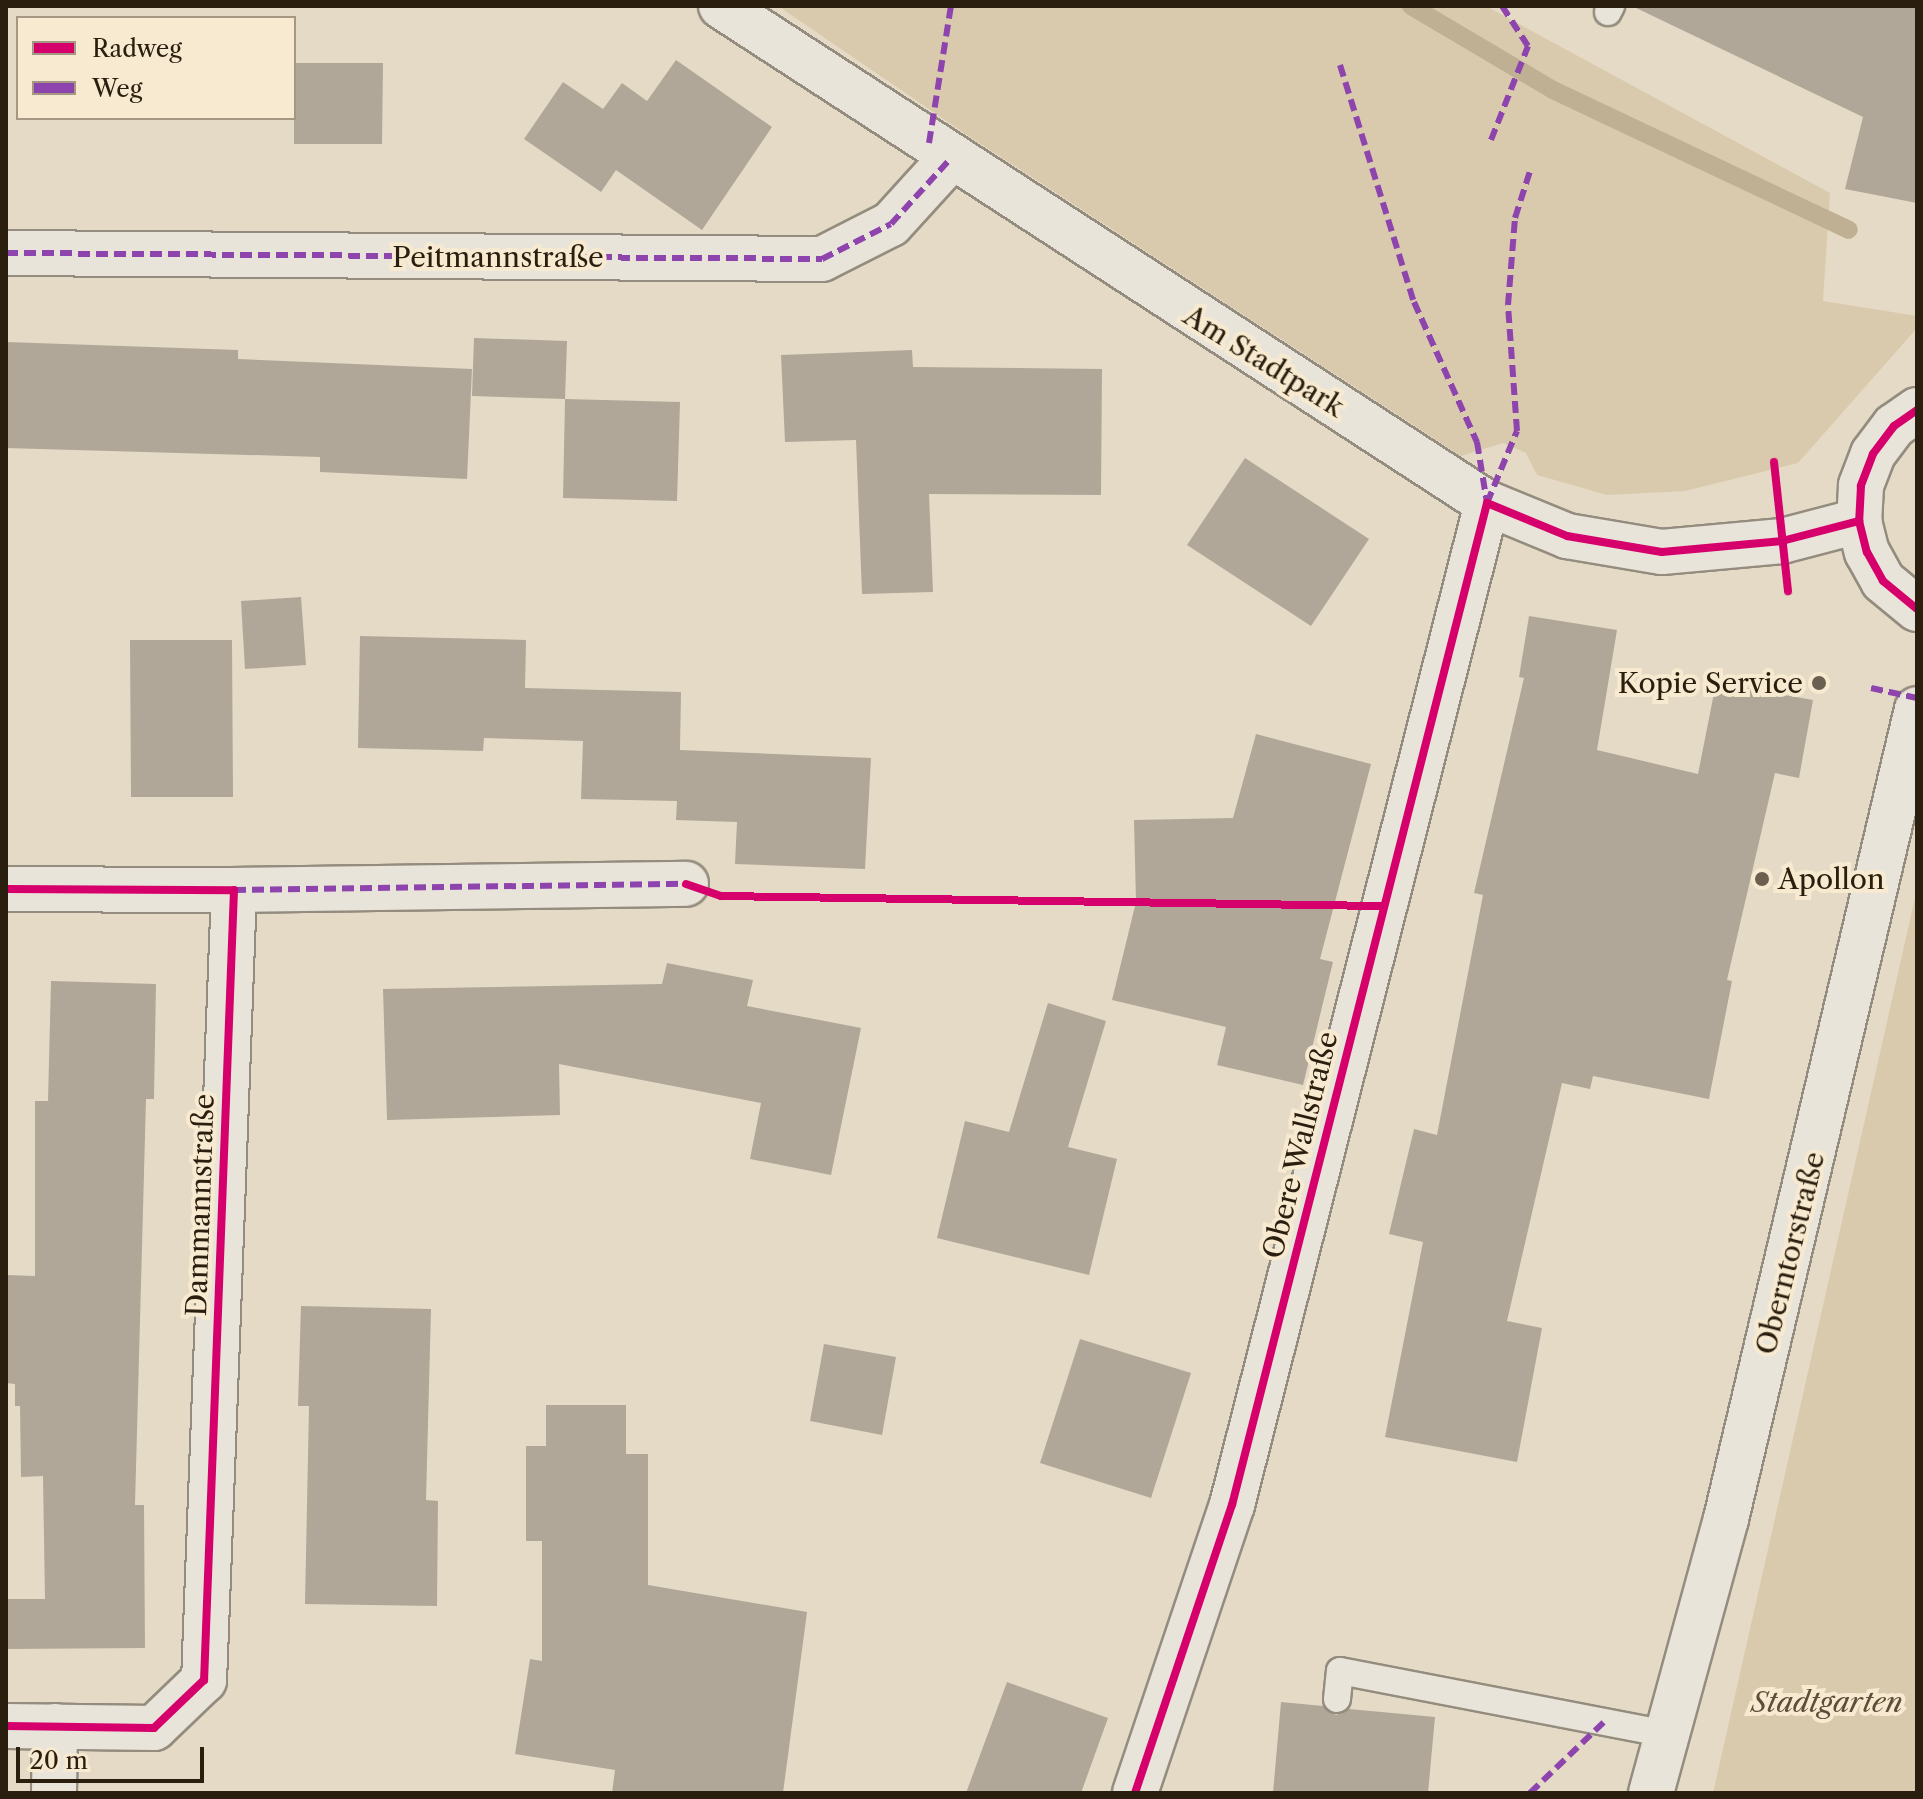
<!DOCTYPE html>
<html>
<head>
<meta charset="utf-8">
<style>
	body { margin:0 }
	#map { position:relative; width:1923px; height:1799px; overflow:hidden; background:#e5dac5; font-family:"Libre Caslon Text",serif }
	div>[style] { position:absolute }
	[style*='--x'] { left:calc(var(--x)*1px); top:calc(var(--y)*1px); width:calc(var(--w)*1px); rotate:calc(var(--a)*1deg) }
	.green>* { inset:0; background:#dacaad }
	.stream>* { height:18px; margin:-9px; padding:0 9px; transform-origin:9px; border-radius:9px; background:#bfaf93 }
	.building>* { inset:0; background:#b0a799 }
	.roads { filter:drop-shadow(2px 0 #948c7e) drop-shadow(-2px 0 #948c7e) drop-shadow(0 2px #948c7e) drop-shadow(0 -2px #948c7e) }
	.lane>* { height:26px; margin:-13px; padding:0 13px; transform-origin:13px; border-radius:13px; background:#e9e4d9 }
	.street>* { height:44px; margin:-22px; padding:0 22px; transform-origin:22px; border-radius:22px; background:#e9e4d9 }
	.secondary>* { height:44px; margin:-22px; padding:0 22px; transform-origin:22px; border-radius:22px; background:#e9e4d9 }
	.quiet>* { height:6px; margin-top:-3px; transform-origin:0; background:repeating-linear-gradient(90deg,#8e44ad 0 12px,transparent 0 18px) }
	.cycleway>* { height:8px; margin:-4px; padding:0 4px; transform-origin:4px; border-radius:4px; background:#d6006c }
	.dots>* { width:22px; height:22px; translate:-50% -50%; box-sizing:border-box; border:4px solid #f7ead0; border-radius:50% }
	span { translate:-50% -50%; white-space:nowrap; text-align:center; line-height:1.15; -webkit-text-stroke:8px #f7ead0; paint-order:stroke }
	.street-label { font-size:28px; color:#2a1e0f }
	.poi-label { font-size:28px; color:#2a1e0f }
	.right { translate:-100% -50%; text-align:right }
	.left { translate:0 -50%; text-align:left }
	.park-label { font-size:28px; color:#5c4e39; font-style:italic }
	.frame { position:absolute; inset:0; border:8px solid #2a1e0f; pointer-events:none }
	.legend { position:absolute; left:16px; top:16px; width:280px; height:104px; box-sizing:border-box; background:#f7ead0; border:2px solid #a59883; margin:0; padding:10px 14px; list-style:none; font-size:24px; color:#2a1e0f }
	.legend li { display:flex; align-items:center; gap:16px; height:40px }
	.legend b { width:40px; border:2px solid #a59883 }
	.scale { position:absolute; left:16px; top:1747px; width:188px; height:36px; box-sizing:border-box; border:4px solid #2a1e0f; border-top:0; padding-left:10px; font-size:24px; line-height:28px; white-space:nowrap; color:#2a1e0f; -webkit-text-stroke:6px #f7ead0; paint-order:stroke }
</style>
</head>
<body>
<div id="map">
	<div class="green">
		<i style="clip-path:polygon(778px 6px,1486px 6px,1830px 193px,1823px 301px,1917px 316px,1917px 328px,1798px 463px,1685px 491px,1607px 495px,1537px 475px,1526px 453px,1503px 443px,1461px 456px,964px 133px)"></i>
		<i style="clip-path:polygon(1917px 889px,1917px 1793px,1713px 1793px)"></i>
	</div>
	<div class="stream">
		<i style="--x:1411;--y:6;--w:165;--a:30.6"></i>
		<i style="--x:1553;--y:90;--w:327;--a:25.3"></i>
	</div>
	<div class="building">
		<i style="clip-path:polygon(1632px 6px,1917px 6px,1917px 203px,1845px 189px,1863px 117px)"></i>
		<i style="clip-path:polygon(676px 60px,772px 127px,702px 230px,616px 170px,601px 192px,524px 139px,563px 82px,603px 109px,622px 83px,647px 101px)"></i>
		<i style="clip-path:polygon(294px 63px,383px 63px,382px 144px,294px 144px)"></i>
		<i style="clip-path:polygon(474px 338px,567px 341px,565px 399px,472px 396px)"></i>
		<i style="clip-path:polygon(6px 342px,238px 350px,238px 359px,472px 369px,467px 479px,320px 472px,320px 457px,6px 448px)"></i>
		<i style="clip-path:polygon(912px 350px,913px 367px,1102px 369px,1101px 495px,929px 494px,933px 592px,862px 594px,856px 440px,785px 442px,781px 355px)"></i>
		<i style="clip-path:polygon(565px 399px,680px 402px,677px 501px,563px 498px)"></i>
		<i style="clip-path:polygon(1245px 458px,1369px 539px,1311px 626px,1187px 545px)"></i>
		<i style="clip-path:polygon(301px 597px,306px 665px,245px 669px,241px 601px)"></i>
		<i style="clip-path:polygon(1529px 616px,1617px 630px,1597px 750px,1698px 774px,1716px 683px,1813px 700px,1799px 778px,1775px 773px,1727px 980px,1732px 981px,1709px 1099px,1593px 1076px,1590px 1089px,1562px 1083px,1507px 1321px,1542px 1328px,1517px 1462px,1385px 1437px,1423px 1242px,1389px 1234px,1414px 1129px,1437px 1135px,1483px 895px,1474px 893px,1524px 678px,1519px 677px)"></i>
		<i style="clip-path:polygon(360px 636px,526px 640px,525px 688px,681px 692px,680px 750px,871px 758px,865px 869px,735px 864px,737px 822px,676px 820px,677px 801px,581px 799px,583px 741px,484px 738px,483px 751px,358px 748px)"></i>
		<i style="clip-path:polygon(130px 640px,232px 640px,233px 797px,131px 797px)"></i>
		<i style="clip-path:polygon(1256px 734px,1371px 764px,1320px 959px,1333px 962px,1303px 1085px,1217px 1065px,1226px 1027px,1112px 1000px,1136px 902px,1134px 820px,1233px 818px)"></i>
		<i style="clip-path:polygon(667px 963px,753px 980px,747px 1006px,861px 1028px,831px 1175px,750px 1159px,761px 1103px,559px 1064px,560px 1115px,387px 1120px,383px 989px,662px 984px)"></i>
		<i style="clip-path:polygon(51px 981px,156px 984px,154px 1099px,146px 1099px,135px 1505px,144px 1505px,145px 1648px,6px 1649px,6px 1599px,45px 1599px,43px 1476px,21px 1477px,20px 1406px,15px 1406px,15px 1384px,6px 1383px,6px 1275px,35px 1276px,35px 1101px,48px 1101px)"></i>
		<i style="clip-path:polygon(1048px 1003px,1106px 1021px,1068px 1147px,1117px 1159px,1089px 1275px,937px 1238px,965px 1121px,1009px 1132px)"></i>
		<i style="clip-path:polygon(301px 1306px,431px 1309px,426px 1500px,438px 1501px,437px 1606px,305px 1604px,309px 1406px,298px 1406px)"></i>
		<i style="clip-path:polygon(1080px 1339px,1191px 1373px,1151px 1498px,1040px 1463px)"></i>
		<i style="clip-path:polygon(824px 1344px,896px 1357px,882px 1435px,810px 1421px)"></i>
		<i style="clip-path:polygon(546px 1405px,626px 1405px,626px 1454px,648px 1454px,648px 1585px,807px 1612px,783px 1793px,612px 1793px,615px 1770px,515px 1754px,530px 1659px,542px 1661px,542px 1541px,526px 1541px,526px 1446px,546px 1446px)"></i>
		<i style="clip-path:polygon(1007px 1682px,1108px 1718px,1081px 1793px,966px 1793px)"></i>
		<i style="clip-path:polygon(1281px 1702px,1323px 1706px,1336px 1715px,1349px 1709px,1435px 1717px,1428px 1793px,1273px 1793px)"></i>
	</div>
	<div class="roads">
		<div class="lane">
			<i style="--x:1608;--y:12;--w:7;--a:-63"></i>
			<i style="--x:1337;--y:1699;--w:28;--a:-84"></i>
			<i style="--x:1340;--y:1671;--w:333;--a:10.9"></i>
		</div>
		<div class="street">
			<i style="--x:721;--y:6;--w:913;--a:32.98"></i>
			<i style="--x:1487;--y:503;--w:87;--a:22.4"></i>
			<i style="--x:1567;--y:536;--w:96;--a:9.6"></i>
			<i style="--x:1662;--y:552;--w:121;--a:-5.2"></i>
			<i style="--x:1782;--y:541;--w:80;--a:-14.6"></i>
			<i style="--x:6;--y:253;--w:816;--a:0.42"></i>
			<i style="--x:822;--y:259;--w:77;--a:-26.9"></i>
			<i style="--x:891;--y:224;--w:89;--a:-47.7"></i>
			<i style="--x:6;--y:889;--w:228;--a:0.3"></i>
			<i style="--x:234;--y:890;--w:791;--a:92.17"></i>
			<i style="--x:204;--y:1680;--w:69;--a:136.2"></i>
			<i style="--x:154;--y:1728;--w:148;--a:-179.2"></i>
			<i style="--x:234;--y:890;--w:452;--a:-0.8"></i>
			<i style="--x:54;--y:1793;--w:67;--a:-89.1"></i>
			<i style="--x:1135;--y:1793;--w:304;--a:-71.4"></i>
			<i style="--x:1232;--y:1505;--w:1034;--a:-75.72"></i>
		</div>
		<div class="secondary">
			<i style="--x:1917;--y:410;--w:28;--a:145"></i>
			<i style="--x:1894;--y:426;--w:35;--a:127"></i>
			<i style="--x:1873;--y:454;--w:34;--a:111"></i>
			<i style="--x:1861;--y:486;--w:35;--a:93"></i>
			<i style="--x:1859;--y:521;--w:32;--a:76"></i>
			<i style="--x:1867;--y:552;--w:33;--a:61"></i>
			<i style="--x:1883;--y:581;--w:44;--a:39.5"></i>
			<i style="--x:1651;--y:1793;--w:284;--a:-74.7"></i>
			<i style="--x:1726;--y:1519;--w:832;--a:-76.73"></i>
		</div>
	</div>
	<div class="quiet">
		<i style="--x:1340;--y:65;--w:248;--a:72.7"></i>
		<i style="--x:1414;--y:302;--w:154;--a:65.8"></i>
		<i style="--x:1477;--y:442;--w:62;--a:80.7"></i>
		<i style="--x:1491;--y:140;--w:101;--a:-68.5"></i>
		<i style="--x:1528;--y:46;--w:48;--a:-123"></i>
		<i style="--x:929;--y:143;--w:139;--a:-80.9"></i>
		<i style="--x:6;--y:253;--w:816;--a:0.42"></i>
		<i style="--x:822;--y:259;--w:77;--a:-26.9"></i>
		<i style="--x:891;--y:224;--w:89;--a:-47.7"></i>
		<i style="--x:1487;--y:503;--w:78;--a:-67.4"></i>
		<i style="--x:1517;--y:431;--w:126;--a:-94.1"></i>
		<i style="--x:1508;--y:305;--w:87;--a:-85.4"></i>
		<i style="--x:1515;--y:218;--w:49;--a:-72.3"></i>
		<i style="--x:1871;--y:688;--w:47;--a:12.3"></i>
		<i style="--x:234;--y:890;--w:452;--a:-0.8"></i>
		<i style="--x:1530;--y:1793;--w:103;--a:-43.8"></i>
	</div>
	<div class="cycleway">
		<i style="--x:1917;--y:410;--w:28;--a:145"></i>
		<i style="--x:1894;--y:426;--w:35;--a:127"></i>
		<i style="--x:1873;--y:454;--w:34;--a:111"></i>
		<i style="--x:1861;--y:486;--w:35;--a:93"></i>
		<i style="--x:1859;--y:521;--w:32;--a:76"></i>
		<i style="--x:1867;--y:552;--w:33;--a:61"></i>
		<i style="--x:1883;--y:581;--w:44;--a:39.5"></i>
		<i style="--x:1774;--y:462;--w:130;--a:83.8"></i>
		<i style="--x:686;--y:884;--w:37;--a:19"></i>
		<i style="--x:721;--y:896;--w:662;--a:0.87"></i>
		<i style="--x:6;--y:889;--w:228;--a:0.3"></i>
		<i style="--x:234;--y:890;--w:791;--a:92.17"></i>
		<i style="--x:204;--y:1680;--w:69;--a:136.2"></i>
		<i style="--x:154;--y:1728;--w:148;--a:-179.2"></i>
		<i style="--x:1135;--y:1793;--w:304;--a:-71.4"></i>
		<i style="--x:1232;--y:1505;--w:1034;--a:-75.72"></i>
		<i style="--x:1487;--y:503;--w:87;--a:22.4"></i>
		<i style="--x:1567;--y:536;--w:96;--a:9.6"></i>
		<i style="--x:1662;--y:552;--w:121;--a:-5.2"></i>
		<i style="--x:1782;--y:541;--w:80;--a:-14.6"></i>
	</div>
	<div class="dots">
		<i style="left:1819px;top:683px;background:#6b604f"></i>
		<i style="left:1762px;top:879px;background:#6b604f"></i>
	</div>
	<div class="street-label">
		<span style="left:498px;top:257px">Peitmannstraße</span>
		<span style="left:1264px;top:361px;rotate:32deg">Am Stadtpark</span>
		<span style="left:1300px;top:1145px;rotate:-76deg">Obere Wallstraße</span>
		<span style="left:200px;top:1205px;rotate:-88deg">Dammannstraße</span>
		<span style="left:1790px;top:1253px;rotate:-76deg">Oberntorstraße</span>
	</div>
	<div class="poi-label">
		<span class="right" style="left:1803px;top:683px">Kopie Service</span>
		<span class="left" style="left:1778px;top:879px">Apollon</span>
	</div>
	<div class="park-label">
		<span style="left:1827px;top:1702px">Stadtgarten</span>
	</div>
	<div class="frame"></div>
	<ul class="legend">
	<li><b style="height:10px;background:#d6006c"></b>Radweg</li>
	<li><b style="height:10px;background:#8e44ad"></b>Weg</li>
	</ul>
	<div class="scale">20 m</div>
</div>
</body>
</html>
